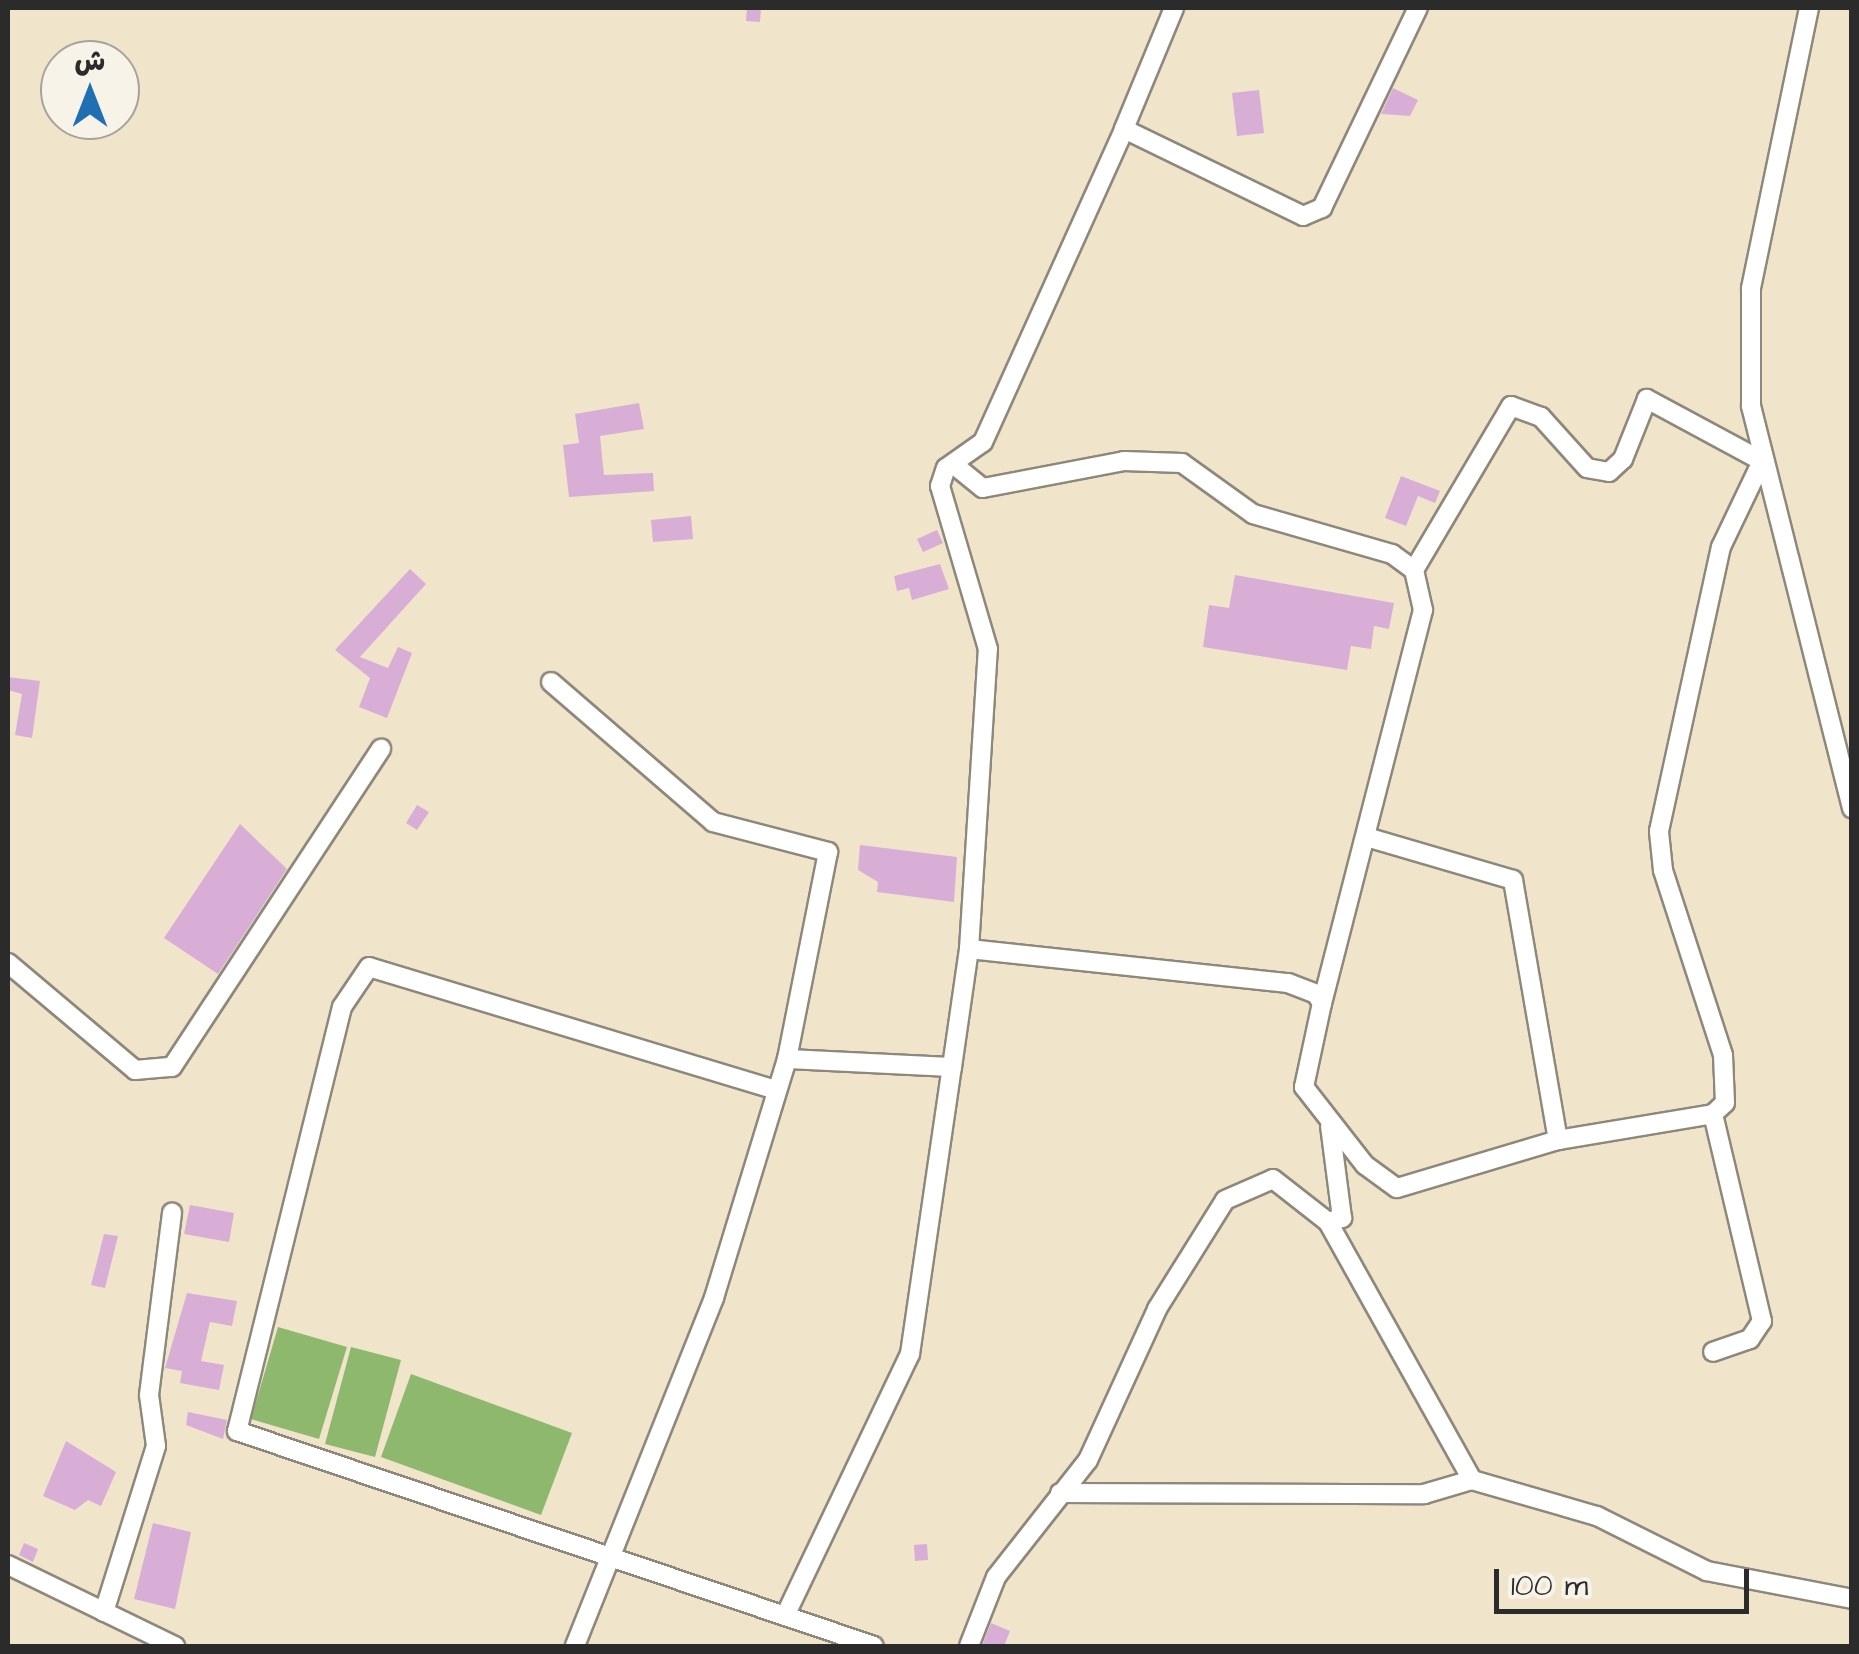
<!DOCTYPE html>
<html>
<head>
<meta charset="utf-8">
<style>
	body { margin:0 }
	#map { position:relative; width:1859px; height:1654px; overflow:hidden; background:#f0e5cb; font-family:"Architects Daughter","Playpen Sans Arabic",sans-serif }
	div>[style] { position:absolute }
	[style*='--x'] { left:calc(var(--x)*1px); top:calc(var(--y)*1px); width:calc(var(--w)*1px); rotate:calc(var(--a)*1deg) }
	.forest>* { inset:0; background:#8eb86e }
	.building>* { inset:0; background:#d8aed6 }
	.roads { filter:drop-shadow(2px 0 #8e887b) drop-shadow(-2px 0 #8e887b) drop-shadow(0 2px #8e887b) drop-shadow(0 -2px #8e887b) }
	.street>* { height:18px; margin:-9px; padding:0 9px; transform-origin:9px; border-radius:9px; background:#fff }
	span { translate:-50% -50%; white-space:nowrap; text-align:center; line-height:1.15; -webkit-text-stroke:10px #f7f3e8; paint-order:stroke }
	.frame { position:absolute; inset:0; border:10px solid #2b2b2b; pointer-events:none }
	.north { position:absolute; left:40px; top:40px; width:100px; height:100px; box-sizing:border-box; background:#f7f3e8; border:2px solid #a5a39c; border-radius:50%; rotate:0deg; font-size:28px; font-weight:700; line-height:40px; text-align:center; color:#2b2b2b }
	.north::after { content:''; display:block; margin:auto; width:35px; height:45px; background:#1f6fb2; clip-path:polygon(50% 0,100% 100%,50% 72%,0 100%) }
	.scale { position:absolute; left:1494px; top:1569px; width:255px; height:45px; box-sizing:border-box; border:5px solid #2b2b2b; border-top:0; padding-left:12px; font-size:30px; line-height:35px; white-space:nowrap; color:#2b2b2b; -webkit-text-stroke:8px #f7f3e8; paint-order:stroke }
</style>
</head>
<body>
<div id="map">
	<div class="forest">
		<i style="clip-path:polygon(278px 1327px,347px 1347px,319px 1439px,251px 1419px)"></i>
		<i style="clip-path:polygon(351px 1347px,401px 1360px,375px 1457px,325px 1444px)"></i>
		<i style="clip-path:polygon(411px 1374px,572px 1433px,541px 1515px,381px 1457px)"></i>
	</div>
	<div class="building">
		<i style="clip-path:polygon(747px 8px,761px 8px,760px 22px,746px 21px)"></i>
		<i style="clip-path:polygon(1393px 88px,1418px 100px,1410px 116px,1381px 114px)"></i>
		<i style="clip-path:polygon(1259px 90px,1264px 133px,1237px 136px,1232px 93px)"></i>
		<i style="clip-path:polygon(639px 403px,644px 429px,600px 436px,604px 475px,653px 473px,654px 491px,569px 497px,563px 445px,579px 443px,575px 414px)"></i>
		<i style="clip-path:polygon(1401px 476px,1440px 491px,1435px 503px,1418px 496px,1406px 526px,1385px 518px)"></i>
		<i style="clip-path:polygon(691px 516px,693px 539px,653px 542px,651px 520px)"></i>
		<i style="clip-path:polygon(937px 530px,943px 543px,923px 552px,917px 539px)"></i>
		<i style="clip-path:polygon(940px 564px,949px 589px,912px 600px,909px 588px,897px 591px,894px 576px)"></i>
		<i style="clip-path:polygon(410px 569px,426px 584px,360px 657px,388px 668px,398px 647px,412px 653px,387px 718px,359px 707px,370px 678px,335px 650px)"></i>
		<i style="clip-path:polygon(1235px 575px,1394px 603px,1389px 629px,1374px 626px,1371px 649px,1351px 646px,1347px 670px,1203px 647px,1209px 605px,1229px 608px)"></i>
		<i style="clip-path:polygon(8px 677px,40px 681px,32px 738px,15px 735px,22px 694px,8px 690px)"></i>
		<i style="clip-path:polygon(417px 805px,429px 812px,417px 830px,406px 823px)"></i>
		<i style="clip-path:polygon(240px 824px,287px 869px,218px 974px,164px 938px)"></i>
		<i style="clip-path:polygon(860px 845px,957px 857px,954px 902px,877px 892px,878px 882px,858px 870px)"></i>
		<i style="clip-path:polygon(190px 1205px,234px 1213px,229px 1242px,184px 1234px)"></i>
		<i style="clip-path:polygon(104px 1234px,118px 1236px,105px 1288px,91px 1285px)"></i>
		<i style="clip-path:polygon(187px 1293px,237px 1301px,232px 1326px,210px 1322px,201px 1361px,224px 1365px,219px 1390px,180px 1383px,182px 1371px,165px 1368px)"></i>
		<i style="clip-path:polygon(188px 1412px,227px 1420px,223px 1439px,186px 1425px)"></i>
		<i style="clip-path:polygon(66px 1441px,116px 1472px,101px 1506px,88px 1500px,75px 1510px,43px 1496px)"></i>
		<i style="clip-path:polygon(153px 1523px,191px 1532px,175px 1609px,134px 1599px)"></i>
		<i style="clip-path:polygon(24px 1543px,38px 1549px,33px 1562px,19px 1555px)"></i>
		<i style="clip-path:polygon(927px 1544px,928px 1560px,915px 1561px,914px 1545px)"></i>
		<i style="clip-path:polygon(991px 1623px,1010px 1631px,1004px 1646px,982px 1646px)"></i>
	</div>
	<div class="roads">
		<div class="street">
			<i style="--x:1174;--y:8;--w:131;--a:112.5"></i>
			<i style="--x:1124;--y:129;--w:199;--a:25.9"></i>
			<i style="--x:1303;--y:216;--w:21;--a:-23"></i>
			<i style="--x:1322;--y:208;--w:222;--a:-64.4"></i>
			<i style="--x:1809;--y:8;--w:287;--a:101.7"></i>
			<i style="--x:1751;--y:289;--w:117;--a:90"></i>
			<i style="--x:1751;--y:406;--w:415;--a:75.9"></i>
			<i style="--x:953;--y:464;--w:38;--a:39"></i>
			<i style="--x:983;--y:488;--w:144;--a:-10.8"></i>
			<i style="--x:1124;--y:461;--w:58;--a:2"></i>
			<i style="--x:1182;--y:463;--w:87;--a:35.7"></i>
			<i style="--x:1253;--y:514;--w:145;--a:16.1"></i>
			<i style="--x:1392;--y:554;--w:27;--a:36"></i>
			<i style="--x:1414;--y:570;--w:41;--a:77.3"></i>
			<i style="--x:1423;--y:610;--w:406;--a:104.4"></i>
			<i style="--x:551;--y:682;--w:214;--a:40.8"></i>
			<i style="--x:713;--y:822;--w:119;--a:14.6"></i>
			<i style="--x:828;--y:852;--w:211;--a:101.2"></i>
			<i style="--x:787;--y:1059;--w:250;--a:107"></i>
			<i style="--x:714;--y:1298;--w:375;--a:111.8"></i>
			<i style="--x:1366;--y:837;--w:153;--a:16.3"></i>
			<i style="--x:1513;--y:880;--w:264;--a:80.2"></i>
			<i style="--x:969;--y:949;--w:301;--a:-86.4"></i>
			<i style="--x:988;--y:649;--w:170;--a:-106.4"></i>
			<i style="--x:940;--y:486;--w:19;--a:-72"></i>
			<i style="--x:946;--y:468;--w:45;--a:-35.1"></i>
			<i style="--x:983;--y:442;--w:343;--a:-65.7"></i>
			<i style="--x:8;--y:963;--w:166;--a:40.1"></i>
			<i style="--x:135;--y:1070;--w:37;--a:-5"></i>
			<i style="--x:172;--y:1067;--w:381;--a:-56.7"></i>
			<i style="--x:787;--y:1059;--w:165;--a:2.8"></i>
			<i style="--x:952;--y:1067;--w:119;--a:-81.8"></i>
			<i style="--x:969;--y:949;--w:321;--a:6.1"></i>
			<i style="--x:1288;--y:983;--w:30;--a:21"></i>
			<i style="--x:1316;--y:994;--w:11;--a:56"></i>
			<i style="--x:1322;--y:1003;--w:86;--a:102.1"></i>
			<i style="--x:1304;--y:1087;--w:99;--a:52"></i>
			<i style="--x:1365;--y:1165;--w:39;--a:36"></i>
			<i style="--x:1397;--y:1188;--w:168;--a:-16.6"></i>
			<i style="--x:1558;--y:1140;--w:157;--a:-9.5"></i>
			<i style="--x:1713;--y:1114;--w:16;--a:-43"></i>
			<i style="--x:1725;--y:1103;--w:48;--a:-92.4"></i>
			<i style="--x:1723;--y:1055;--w:194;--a:-108"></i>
			<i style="--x:1663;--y:870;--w:39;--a:-96"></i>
			<i style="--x:1659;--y:831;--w:291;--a:-77.7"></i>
			<i style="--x:1721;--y:547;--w:95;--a:-64.5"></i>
			<i style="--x:1762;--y:461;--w:131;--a:-151.7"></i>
			<i style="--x:1647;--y:399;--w:65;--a:111.8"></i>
			<i style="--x:1623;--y:459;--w:19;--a:137"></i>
			<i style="--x:1609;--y:472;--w:22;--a:-170"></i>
			<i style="--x:1587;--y:468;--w:69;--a:-132"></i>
			<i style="--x:1541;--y:417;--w:32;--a:-160"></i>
			<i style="--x:1511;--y:406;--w:191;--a:120.6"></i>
			<i style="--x:776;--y:1090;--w:425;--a:-163.2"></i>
			<i style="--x:369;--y:967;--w:48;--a:124"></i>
			<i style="--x:342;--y:1007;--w:437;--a:103.9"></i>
			<i style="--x:237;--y:1431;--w:672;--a:18.65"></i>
			<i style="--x:1713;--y:1114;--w:213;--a:76.7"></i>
			<i style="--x:1762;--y:1321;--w:22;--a:124"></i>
			<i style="--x:1750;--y:1339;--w:39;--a:161"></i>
			<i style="--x:1328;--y:1222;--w:295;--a:60.8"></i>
			<i style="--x:1060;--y:1493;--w:364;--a:0.2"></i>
			<i style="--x:1424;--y:1494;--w:50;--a:-16.3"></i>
			<i style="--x:1472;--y:1480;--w:130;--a:16.1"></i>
			<i style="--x:1597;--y:1516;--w:123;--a:26.6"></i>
			<i style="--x:1707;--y:1571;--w:148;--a:10.9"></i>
			<i style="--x:8;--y:1565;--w:186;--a:25.9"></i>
			<i style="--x:104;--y:1612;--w:174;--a:-72.6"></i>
			<i style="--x:156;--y:1446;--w:51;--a:-97.8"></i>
			<i style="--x:149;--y:1395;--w:184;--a:-82.8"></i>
			<i style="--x:785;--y:1616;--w:290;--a:-64.5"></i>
			<i style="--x:910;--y:1354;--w:290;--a:-81.7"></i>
			<i style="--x:969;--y:1646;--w:74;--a:-68.6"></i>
			<i style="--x:996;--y:1577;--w:149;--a:-51.8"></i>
			<i style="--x:1088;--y:1460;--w:166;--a:-65.4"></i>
			<i style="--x:1157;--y:1309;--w:128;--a:-58"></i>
			<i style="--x:1225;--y:1200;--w:52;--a:-23.6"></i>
			<i style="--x:1273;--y:1179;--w:70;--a:38"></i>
			<i style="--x:1328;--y:1222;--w:15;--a:-16"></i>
			<i style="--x:1342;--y:1218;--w:93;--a:-97.4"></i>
		</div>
	</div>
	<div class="frame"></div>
	<div class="north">ش</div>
	<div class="scale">100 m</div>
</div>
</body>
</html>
